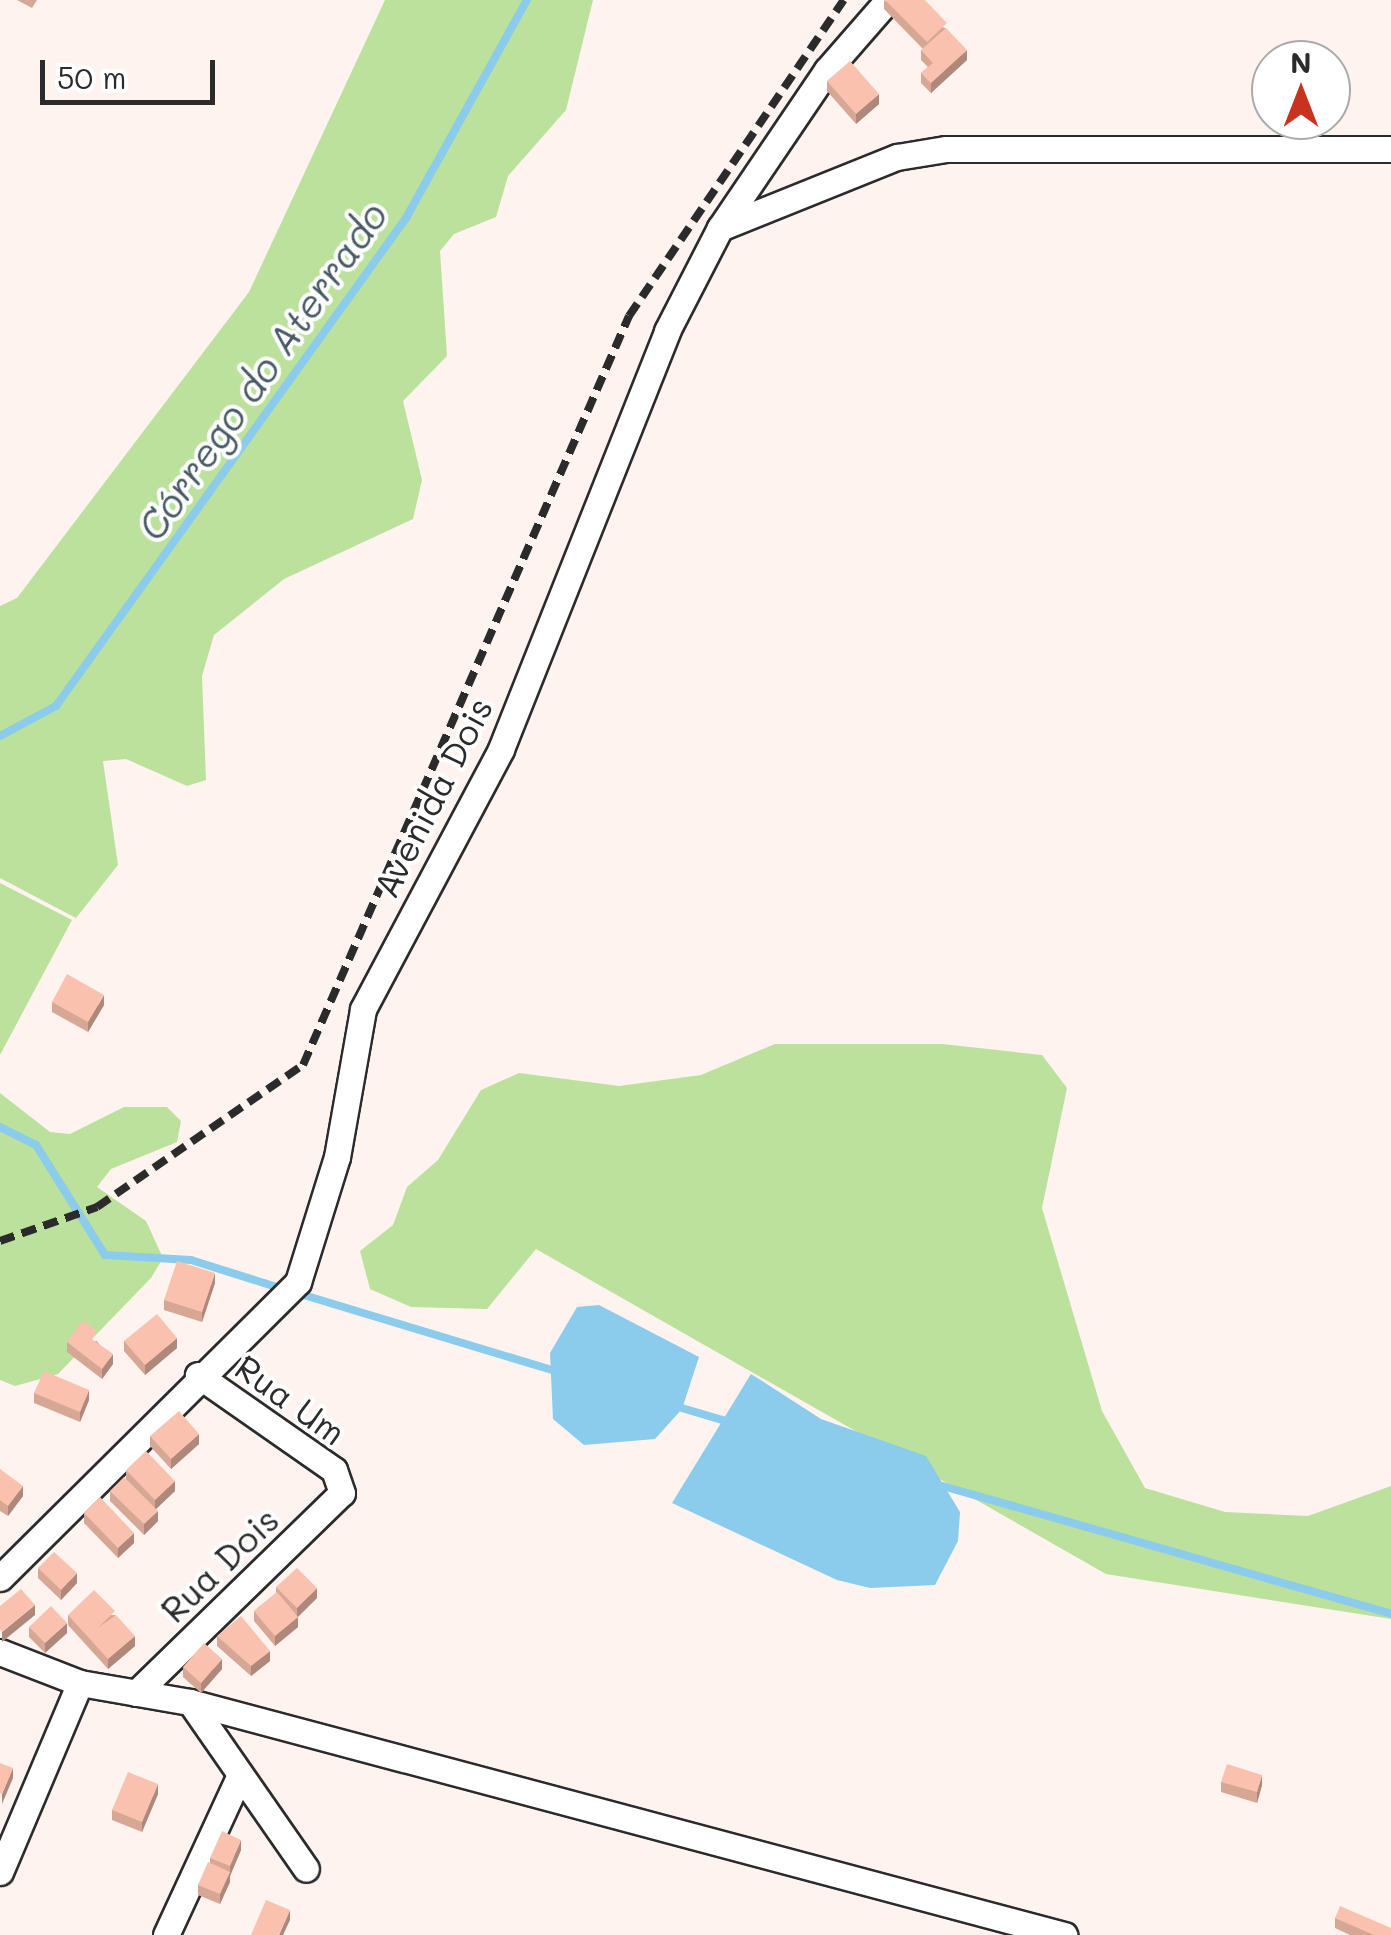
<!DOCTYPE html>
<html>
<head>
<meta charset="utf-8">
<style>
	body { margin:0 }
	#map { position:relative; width:1391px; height:1935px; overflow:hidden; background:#fef3ef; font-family:Mali,sans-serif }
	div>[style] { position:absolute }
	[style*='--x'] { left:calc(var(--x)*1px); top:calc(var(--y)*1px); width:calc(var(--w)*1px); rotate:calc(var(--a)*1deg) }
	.green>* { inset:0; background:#bbe19c }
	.water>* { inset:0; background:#8bcbec }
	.stream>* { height:8px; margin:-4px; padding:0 4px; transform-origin:4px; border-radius:4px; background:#8bcbec }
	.roads { filter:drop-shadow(2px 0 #2b2b2b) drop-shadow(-2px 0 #2b2b2b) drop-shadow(0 2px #2b2b2b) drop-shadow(0 -2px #2b2b2b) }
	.minor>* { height:25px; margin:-12.5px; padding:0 12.5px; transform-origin:12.5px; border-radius:12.5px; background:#fff }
	.rail>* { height:8px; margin-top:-4px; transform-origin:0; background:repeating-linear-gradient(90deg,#2b2b2b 0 15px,transparent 0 23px) }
	.wall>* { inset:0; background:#d7a796 }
	.shaded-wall>* { inset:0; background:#af887a }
	.building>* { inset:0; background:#fac2ae }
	span { translate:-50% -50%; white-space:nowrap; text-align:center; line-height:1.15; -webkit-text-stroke:8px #fff; paint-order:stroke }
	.street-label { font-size:35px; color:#2b2b2b }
	.water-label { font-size:38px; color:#485b65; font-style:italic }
	.north { position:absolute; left:1251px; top:40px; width:100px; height:100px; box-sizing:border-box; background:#fff; border:2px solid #aaa; border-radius:50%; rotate:0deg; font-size:28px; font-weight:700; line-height:40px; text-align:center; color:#2b2b2b }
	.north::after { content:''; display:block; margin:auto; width:35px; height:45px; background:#c8321e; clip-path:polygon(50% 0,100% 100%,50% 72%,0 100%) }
	.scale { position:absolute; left:40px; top:60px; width:175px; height:45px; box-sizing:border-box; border:5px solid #2b2b2b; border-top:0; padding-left:12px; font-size:30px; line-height:35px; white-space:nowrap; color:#2b2b2b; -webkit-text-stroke:8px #fff; paint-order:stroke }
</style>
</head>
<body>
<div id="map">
	<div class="green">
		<i style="clip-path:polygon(385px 0,593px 0,566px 110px,508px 176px,496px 217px,454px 234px,440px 251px,447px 356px,403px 401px,422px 480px,413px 519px,284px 579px,214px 635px,202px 676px,206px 780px,187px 786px,126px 759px,103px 761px,118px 865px,76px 918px,0 878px,0 606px,17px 598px,249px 292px)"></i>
		<i style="clip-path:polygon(0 883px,72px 920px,0 1055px)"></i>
		<i style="clip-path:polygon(775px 1044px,942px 1044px,1042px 1055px,1067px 1088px,1042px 1208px,1102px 1411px,1145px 1488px,1225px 1512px,1308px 1516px,1391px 1486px,1391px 1619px,1106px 1574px,536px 1249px,487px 1309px,411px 1307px,370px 1289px,360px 1251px,393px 1225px,407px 1187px,438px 1160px,481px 1090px,519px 1073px,619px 1086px,701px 1075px)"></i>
		<i style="clip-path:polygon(0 1093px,50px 1132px,70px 1134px,124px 1107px,167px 1107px,181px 1121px,177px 1142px,111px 1169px,97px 1187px,146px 1221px,163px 1258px,151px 1278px,58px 1374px,15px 1386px,0 1380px)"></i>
	</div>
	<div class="water">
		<i style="clip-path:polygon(599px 1305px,699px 1357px,682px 1409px,655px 1439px,584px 1445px,553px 1419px,550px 1353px,577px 1307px)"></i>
		<i style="clip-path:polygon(751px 1374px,821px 1419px,926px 1456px,960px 1512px,958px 1541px,935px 1585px,870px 1588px,837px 1580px,672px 1503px)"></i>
	</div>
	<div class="stream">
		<i style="--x:0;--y:736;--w:64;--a:-28.2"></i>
		<i style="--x:56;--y:706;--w:601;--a:-54.35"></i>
		<i style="--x:406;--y:218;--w:249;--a:-61"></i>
		<i style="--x:0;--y:1127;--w:40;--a:26.6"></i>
		<i style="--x:36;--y:1145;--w:130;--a:57.9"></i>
		<i style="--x:105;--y:1255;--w:86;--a:3.3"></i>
		<i style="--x:191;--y:1260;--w:96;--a:17.5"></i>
		<i style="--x:297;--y:1293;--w:270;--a:16.8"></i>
		<i style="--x:675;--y:1406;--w:56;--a:16.5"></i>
		<i style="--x:939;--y:1485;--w:470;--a:15.9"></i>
	</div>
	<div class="roads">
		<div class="minor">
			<i style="--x:720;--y:228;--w:191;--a:-21.9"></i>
			<i style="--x:897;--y:157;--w:50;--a:-9.3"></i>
			<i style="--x:946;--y:149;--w:445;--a:0"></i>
			<i style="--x:0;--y:1578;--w:420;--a:-44.8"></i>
			<i style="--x:298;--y:1282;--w:131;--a:-72.7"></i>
			<i style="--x:337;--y:1157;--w:150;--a:-80"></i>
			<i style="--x:363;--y:1009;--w:294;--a:-62"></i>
			<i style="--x:501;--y:749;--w:450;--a:-68.3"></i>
			<i style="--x:667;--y:331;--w:116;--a:-62.8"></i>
			<i style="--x:720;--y:228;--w:191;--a:-55.9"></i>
			<i style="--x:827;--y:70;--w:93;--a:-48.9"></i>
			<i style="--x:0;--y:1652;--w:86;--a:21.2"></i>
			<i style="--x:80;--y:1683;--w:112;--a:9.8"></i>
			<i style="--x:190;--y:1702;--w:203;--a:55.2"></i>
			<i style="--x:136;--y:1693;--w:287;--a:-44.2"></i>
			<i style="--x:342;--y:1493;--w:24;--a:-109"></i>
			<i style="--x:334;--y:1470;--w:166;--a:-145.1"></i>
			<i style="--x:190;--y:1702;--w:905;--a:14.93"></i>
			<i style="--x:0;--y:1872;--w:205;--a:-67.1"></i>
			<i style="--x:166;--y:1935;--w:176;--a:-65.2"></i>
		</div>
	</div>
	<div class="rail">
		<i style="--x:0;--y:1241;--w:103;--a:-19.3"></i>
		<i style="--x:97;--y:1207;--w:250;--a:-34.6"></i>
		<i style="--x:303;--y:1065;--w:817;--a:-66.48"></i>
		<i style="--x:629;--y:316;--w:382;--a:-55.8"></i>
	</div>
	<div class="wall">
		<i style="clip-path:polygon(17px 0,37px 0,32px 8px)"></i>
		<i style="clip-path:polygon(884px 0,947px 29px,967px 60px,931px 93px,921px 83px,921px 73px,928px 67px,921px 60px,921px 50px,923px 49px,884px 9px)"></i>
		<i style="clip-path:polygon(827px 81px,879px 104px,856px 124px,827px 91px)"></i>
		<i style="clip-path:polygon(52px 1002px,104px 1005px,88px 1032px,52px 1012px)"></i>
		<i style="clip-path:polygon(215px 1283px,202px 1322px,164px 1310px,164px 1300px)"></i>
		<i style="clip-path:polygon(97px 1341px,113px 1364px,102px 1379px,67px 1352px,67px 1342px)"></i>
		<i style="clip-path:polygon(124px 1341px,177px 1348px,145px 1375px,124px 1351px)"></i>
		<i style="clip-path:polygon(34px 1393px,89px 1400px,80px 1422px,34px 1403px)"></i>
		<i style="clip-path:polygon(150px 1436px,199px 1444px,171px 1469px,150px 1446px)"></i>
		<i style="clip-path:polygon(0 1469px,23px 1496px,8px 1516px,0 1511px)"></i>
		<i style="clip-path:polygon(126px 1470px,175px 1491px,156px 1509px,158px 1521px,144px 1535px,110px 1501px,110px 1491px,126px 1479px)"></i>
		<i style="clip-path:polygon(84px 1513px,134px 1543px,118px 1558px,84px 1523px)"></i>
		<i style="clip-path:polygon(38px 1568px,77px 1583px,61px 1600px,38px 1578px)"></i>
		<i style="clip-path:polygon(276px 1587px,317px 1598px,297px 1617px,298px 1627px,275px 1646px,254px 1621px,254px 1611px,276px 1593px)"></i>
		<i style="clip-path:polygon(68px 1615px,115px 1615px,135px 1646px,108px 1669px,68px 1625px)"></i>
		<i style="clip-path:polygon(29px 1627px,67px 1633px,45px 1653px,29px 1637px)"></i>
		<i style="clip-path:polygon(217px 1636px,270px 1661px,251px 1676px,217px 1646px)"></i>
		<i style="clip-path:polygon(183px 1667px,222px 1669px,201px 1693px,183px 1677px)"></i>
		<i style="clip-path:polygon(1221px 1782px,1262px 1785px,1257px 1803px,1221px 1792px)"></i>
		<i style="clip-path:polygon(158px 1794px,142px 1832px,112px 1820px,112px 1810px)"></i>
		<i style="clip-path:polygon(241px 1850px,230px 1876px,230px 1882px,220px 1904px,198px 1895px,198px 1885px,210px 1863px,210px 1858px)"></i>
		<i style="clip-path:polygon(1335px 1918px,1391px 1935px,1350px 1935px,1335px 1928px)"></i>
	</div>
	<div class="shaded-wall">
		<i style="clip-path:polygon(967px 50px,967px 60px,931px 93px,931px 83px)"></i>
		<i style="clip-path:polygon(879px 94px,879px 104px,856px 124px,856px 114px)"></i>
		<i style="clip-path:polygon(104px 995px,104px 1005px,88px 1032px,88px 1022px)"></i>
		<i style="clip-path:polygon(215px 1273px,215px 1283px,202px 1322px,202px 1312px)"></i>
		<i style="clip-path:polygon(177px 1338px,177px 1348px,145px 1375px,145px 1365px)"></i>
		<i style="clip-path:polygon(113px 1354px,113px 1364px,102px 1379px,102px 1369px)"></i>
		<i style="clip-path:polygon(89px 1390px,89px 1400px,80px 1422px,80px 1412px)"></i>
		<i style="clip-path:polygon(199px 1434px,199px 1444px,171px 1469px,171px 1459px)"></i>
		<i style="clip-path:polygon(175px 1481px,175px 1491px,155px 1510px,155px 1500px)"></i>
		<i style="clip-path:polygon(23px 1486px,23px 1496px,8px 1516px,8px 1506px)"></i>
		<i style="clip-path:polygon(158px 1511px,158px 1521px,144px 1535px,144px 1524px)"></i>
		<i style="clip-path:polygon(134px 1533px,134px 1543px,118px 1558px,118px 1548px)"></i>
		<i style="clip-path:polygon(77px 1573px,77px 1583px,61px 1600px,61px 1590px)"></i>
		<i style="clip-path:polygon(317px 1588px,317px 1598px,297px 1618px,297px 1608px)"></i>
		<i style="clip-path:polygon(35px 1605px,35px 1615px,2px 1642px,2px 1632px)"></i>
		<i style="clip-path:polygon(298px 1617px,298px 1627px,275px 1646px,275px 1636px)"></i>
		<i style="clip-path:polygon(67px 1623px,67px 1633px,45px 1653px,45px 1643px)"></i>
		<i style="clip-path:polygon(135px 1636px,135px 1646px,108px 1669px,108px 1659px)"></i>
		<i style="clip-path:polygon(270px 1651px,270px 1661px,251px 1676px,251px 1666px)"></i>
		<i style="clip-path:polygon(222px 1659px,222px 1669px,201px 1693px,201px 1683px)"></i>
		<i style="clip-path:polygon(13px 1768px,13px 1778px,2px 1804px,2px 1794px)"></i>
		<i style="clip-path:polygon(1262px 1775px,1262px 1785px,1257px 1803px,1257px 1792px)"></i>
		<i style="clip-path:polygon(158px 1784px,158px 1794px,142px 1832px,142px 1822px)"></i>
		<i style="clip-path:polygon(241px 1840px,241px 1850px,230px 1876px,230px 1866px)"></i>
		<i style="clip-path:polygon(230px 1872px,230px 1882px,220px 1904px,220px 1894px)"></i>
		<i style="clip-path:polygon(290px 1910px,290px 1920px,283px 1935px,279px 1935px)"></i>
	</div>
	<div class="building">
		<i style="clip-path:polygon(885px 0,925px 0,947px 23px,927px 42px)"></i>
		<i style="clip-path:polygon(946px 28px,967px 50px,931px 83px,921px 73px,933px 63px,921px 50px)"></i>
		<i style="clip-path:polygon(850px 61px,879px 94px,856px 114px,827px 81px)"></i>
		<i style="clip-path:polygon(67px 974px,104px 995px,88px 1022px,52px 1002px)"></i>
		<i style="clip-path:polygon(177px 1261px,215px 1273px,202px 1312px,164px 1300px)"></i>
		<i style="clip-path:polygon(157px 1314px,177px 1338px,145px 1365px,124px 1341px)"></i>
		<i style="clip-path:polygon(83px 1320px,97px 1331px,92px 1339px,113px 1354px,102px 1369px,67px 1342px)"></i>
		<i style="clip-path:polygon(44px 1371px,89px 1390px,80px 1412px,34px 1393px)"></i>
		<i style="clip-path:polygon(179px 1411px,199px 1434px,171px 1459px,150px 1436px)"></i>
		<i style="clip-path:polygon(146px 1451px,175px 1481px,155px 1500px,126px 1470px)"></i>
		<i style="clip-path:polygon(0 1469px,23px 1486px,8px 1506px,0 1500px)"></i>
		<i style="clip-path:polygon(124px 1477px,158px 1511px,144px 1524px,110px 1491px)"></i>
		<i style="clip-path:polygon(100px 1497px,134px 1533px,118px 1548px,84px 1513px)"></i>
		<i style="clip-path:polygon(54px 1552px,77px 1573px,61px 1590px,38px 1568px)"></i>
		<i style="clip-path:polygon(297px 1568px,317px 1588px,297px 1608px,276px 1587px)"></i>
		<i style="clip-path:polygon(21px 1589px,35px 1605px,2px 1632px,0 1629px,0 1606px)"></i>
		<i style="clip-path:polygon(94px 1590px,115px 1611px,98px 1628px,116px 1615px,135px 1636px,108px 1659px,68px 1615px)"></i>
		<i style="clip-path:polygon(277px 1592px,298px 1617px,275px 1636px,254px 1611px)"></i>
		<i style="clip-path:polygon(51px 1606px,67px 1623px,45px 1643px,29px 1627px)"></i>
		<i style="clip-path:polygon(241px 1616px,270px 1651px,251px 1666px,217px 1636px)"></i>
		<i style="clip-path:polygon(204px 1643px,222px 1659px,201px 1683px,183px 1667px)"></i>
		<i style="clip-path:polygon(0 1763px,13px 1768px,2px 1794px,0 1793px)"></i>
		<i style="clip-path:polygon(1227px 1764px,1262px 1775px,1257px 1792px,1221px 1782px)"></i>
		<i style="clip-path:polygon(128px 1772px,158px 1784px,142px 1822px,112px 1810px)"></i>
		<i style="clip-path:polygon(222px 1831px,241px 1840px,230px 1866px,210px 1858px)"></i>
		<i style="clip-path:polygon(208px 1862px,230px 1872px,220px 1894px,198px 1885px)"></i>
		<i style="clip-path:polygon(266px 1900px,290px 1910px,279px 1935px,251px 1935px)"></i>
		<i style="clip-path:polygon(1340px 1906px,1391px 1928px,1391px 1935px,1374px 1935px,1335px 1918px)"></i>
	</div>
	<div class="street-label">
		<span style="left:432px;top:797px;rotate:-63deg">Avenida Dois</span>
		<span style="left:291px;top:1399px;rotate:36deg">Rua Um</span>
		<span style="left:219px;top:1564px;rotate:-44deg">Rua Dois</span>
	</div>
	<div class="water-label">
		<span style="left:262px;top:371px;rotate:-55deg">Córrego do Aterrado</span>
	</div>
	<div class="north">N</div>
	<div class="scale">50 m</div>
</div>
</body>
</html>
